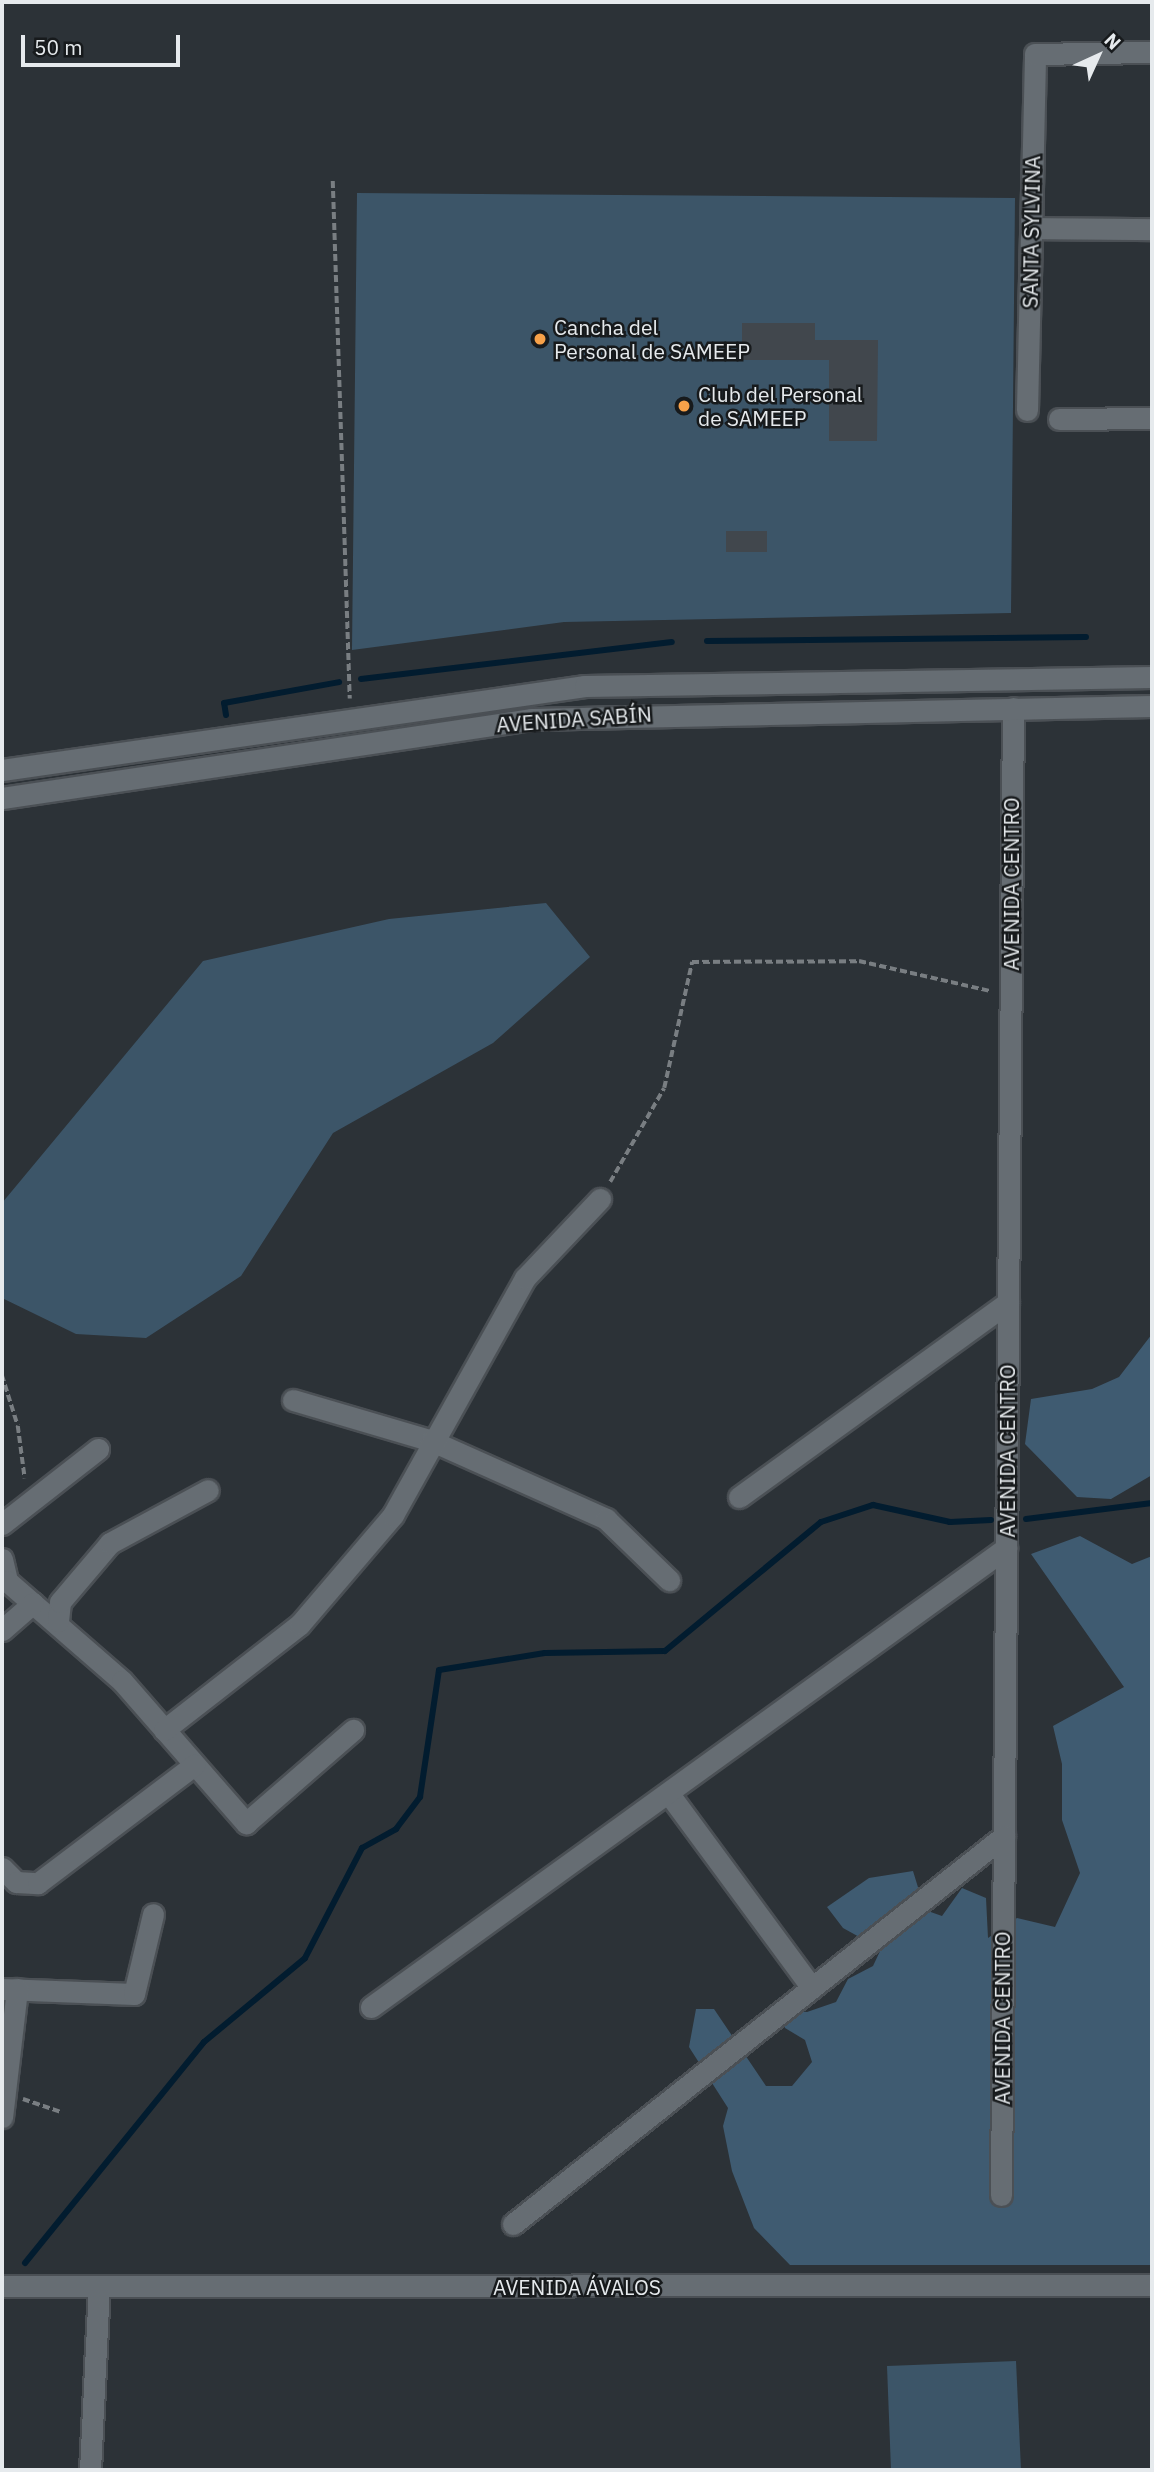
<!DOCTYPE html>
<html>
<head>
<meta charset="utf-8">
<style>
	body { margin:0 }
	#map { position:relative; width:1154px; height:2472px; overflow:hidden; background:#2c3237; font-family:"IBM Plex Sans",sans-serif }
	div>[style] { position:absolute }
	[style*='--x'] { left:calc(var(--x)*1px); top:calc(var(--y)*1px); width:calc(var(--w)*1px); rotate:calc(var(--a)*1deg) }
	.green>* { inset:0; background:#3c5568 }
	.forest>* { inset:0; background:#3f5b71 }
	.stream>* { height:6px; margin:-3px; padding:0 3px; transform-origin:3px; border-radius:3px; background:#021c2f }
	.building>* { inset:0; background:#41474d }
	.path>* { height:3.5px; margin-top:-1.75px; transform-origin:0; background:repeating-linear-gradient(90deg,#797e82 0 7px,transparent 0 10.5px) }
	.roads { filter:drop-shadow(2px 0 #4b5055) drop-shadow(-2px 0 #4b5055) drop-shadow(0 2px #4b5055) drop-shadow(0 -2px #4b5055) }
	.street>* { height:21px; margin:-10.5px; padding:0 10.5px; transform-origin:10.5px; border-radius:10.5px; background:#666d73 }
	.secondary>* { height:21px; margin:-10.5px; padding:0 10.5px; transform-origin:10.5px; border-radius:10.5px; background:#666d73 }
	.dots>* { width:19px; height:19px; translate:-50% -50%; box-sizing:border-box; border:4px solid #171a1c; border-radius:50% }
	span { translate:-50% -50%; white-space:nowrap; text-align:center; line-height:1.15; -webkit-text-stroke:5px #171a1c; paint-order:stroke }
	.street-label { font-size:21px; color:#e6eaed }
	.poi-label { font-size:21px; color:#e6eaed }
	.left { translate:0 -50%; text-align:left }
	.frame { position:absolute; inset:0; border:4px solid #e6eaed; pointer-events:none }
	.north { position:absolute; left:1063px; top:21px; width:70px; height:70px; -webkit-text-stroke:5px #171a1c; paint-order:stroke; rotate:45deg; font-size:19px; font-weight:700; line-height:28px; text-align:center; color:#e6eaed }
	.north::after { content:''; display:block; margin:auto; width:24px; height:32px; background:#e6eaed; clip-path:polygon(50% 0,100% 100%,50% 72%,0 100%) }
	.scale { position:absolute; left:21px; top:35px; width:159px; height:32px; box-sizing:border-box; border:4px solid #e6eaed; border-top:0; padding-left:9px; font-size:21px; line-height:24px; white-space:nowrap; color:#e6eaed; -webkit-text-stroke:5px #171a1c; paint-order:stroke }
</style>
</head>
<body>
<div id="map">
	<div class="green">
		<i style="clip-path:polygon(357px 193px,1015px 198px,1011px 613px,564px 622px,352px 650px)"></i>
		<i style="clip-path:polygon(546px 903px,590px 957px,493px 1043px,333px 1133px,241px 1276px,146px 1338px,76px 1334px,2px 1298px,2px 1203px,203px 961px,389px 919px)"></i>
		<i style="clip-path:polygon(1016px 2361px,1021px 2470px,891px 2470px,887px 2366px)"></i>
	</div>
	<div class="forest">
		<i style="clip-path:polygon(1152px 1334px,1152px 1475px,1111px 1499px,1077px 1497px,1025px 1444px,1031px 1399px,1092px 1389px,1119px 1377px)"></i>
		<i style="clip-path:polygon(1080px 1536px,1132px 1564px,1152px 1556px,1152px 2265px,790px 2265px,754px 2228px,732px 2171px,723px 2126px,728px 2108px,689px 2047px,696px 2009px,714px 2009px,766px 2086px,792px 2086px,812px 2062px,805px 2040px,785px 2028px,777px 2009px,807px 2012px,836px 2002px,848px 1979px,873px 1966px,881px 1949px,843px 1928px,827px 1907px,869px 1878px,913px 1871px,925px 1910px,942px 1916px,962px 1888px,986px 1898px,988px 1938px,1017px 1918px,1055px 1927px,1080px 1873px,1062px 1820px,1062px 1764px,1053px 1726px,1124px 1687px,1031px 1554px)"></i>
	</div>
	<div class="stream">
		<i style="--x:707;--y:641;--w:379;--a:-0.6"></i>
		<i style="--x:361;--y:679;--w:313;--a:-6.8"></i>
		<i style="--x:226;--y:715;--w:12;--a:-99"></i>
		<i style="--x:224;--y:703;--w:117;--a:-10.3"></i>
		<i style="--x:1026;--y:1519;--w:127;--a:-7.2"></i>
		<i style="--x:25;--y:2263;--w:284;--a:-51"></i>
		<i style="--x:204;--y:2042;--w:131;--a:-39.7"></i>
		<i style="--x:305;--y:1958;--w:124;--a:-62.6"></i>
		<i style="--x:362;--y:1848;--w:39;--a:-29"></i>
		<i style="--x:396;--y:1829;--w:40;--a:-53"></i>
		<i style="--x:420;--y:1797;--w:128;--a:-81.5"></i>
		<i style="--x:439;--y:1670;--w:107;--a:-9.1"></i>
		<i style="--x:545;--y:1653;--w:120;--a:-1"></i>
		<i style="--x:665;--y:1651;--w:202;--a:-39.6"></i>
		<i style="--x:821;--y:1522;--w:55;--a:-18.1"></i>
		<i style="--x:873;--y:1505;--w:79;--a:12.4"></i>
		<i style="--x:950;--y:1522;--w:41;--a:-2.8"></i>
	</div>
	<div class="building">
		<i style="clip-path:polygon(742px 323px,815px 323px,815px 340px,878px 340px,877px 441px,829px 441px,829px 360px,742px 360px)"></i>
		<i style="clip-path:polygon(726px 531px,767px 531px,767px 552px,726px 552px)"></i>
	</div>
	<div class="path">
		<i style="--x:333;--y:181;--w:518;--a:88.12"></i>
		<i style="--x:610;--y:1182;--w:108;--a:-60.1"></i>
		<i style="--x:664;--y:1088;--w:129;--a:-77.5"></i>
		<i style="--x:692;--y:962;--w:167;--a:-0.3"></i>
		<i style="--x:859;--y:961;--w:134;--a:12.9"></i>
		<i style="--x:2;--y:1375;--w:53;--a:72.6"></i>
		<i style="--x:18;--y:1426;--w:53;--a:82.5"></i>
		<i style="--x:23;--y:2099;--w:39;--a:19"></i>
	</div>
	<div class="roads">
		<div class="street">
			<i style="--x:1032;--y:228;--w:120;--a:0.5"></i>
			<i style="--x:1027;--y:410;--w:356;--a:-88.7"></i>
			<i style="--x:1035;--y:54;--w:117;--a:-1"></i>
			<i style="--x:1059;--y:419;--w:93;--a:-0.6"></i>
			<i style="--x:293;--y:1400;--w:145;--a:16.4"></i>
			<i style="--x:432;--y:1441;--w:191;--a:24.1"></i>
			<i style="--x:606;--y:1519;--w:88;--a:44.1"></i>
			<i style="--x:739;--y:1497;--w:332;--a:-35.9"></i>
			<i style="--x:2;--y:1524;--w:122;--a:-38"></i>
			<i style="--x:2;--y:1559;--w:23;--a:77"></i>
			<i style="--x:7;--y:1581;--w:152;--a:41"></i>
			<i style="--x:122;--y:1681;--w:189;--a:48.9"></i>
			<i style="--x:246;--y:1823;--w:142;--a:-41"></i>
			<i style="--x:58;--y:1621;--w:19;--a:-84"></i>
			<i style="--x:60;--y:1602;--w:77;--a:-49.7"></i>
			<i style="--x:110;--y:1543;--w:111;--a:-28.4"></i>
			<i style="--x:2;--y:1630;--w:41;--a:-41.1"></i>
			<i style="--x:164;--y:1730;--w:172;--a:-37.9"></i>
			<i style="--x:300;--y:1624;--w:143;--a:-49.5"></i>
			<i style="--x:393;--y:1515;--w:271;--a:-60.9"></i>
			<i style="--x:525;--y:1278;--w:109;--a:-46.5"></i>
			<i style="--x:669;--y:1794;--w:241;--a:53.6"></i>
			<i style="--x:2;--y:1868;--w:20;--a:45"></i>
			<i style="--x:16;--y:1882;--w:22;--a:3"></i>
			<i style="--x:38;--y:1883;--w:196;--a:-37.1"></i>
			<i style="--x:2;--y:1989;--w:132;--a:2.2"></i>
			<i style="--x:134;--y:1994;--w:82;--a:-76.6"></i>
			<i style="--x:371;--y:2007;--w:784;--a:-35.86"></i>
			<i style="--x:2;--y:2117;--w:129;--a:-83.3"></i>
			<i style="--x:1001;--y:2195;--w:1487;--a:-89.54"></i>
			<i style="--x:513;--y:2224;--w:626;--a:-38.32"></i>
			<i style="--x:90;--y:2470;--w:182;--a:-87.2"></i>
		</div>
		<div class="secondary">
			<i style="--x:2;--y:770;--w:589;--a:-8.2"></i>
			<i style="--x:585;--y:686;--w:567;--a:-0.91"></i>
			<i style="--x:2;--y:798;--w:536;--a:-8.48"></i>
			<i style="--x:532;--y:719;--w:620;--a:-1.2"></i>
			<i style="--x:2;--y:2286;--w:1150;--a:-0.05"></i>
		</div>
	</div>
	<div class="dots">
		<i style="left:540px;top:339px;background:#f7a149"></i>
		<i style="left:684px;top:406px;background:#f7a149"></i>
	</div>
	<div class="street-label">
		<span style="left:1031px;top:232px;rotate:-89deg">SANTA SYLVINA</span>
		<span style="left:574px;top:719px;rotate:-4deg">AVENIDA SABÍN</span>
		<span style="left:1011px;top:884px;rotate:-90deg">AVENIDA CENTRO</span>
		<span style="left:1007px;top:1451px;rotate:-90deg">AVENIDA CENTRO</span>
		<span style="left:1002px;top:2018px;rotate:-90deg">AVENIDA CENTRO</span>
		<span style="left:577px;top:2287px">AVENIDA ÁVALOS</span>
	</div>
	<div class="poi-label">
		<span class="left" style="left:554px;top:339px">Cancha del<br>Personal de SAMEEP</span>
		<span class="left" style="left:698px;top:406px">Club del Personal<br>de SAMEEP</span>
	</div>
	<div class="frame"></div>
	<div class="north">N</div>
	<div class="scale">50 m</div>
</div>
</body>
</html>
